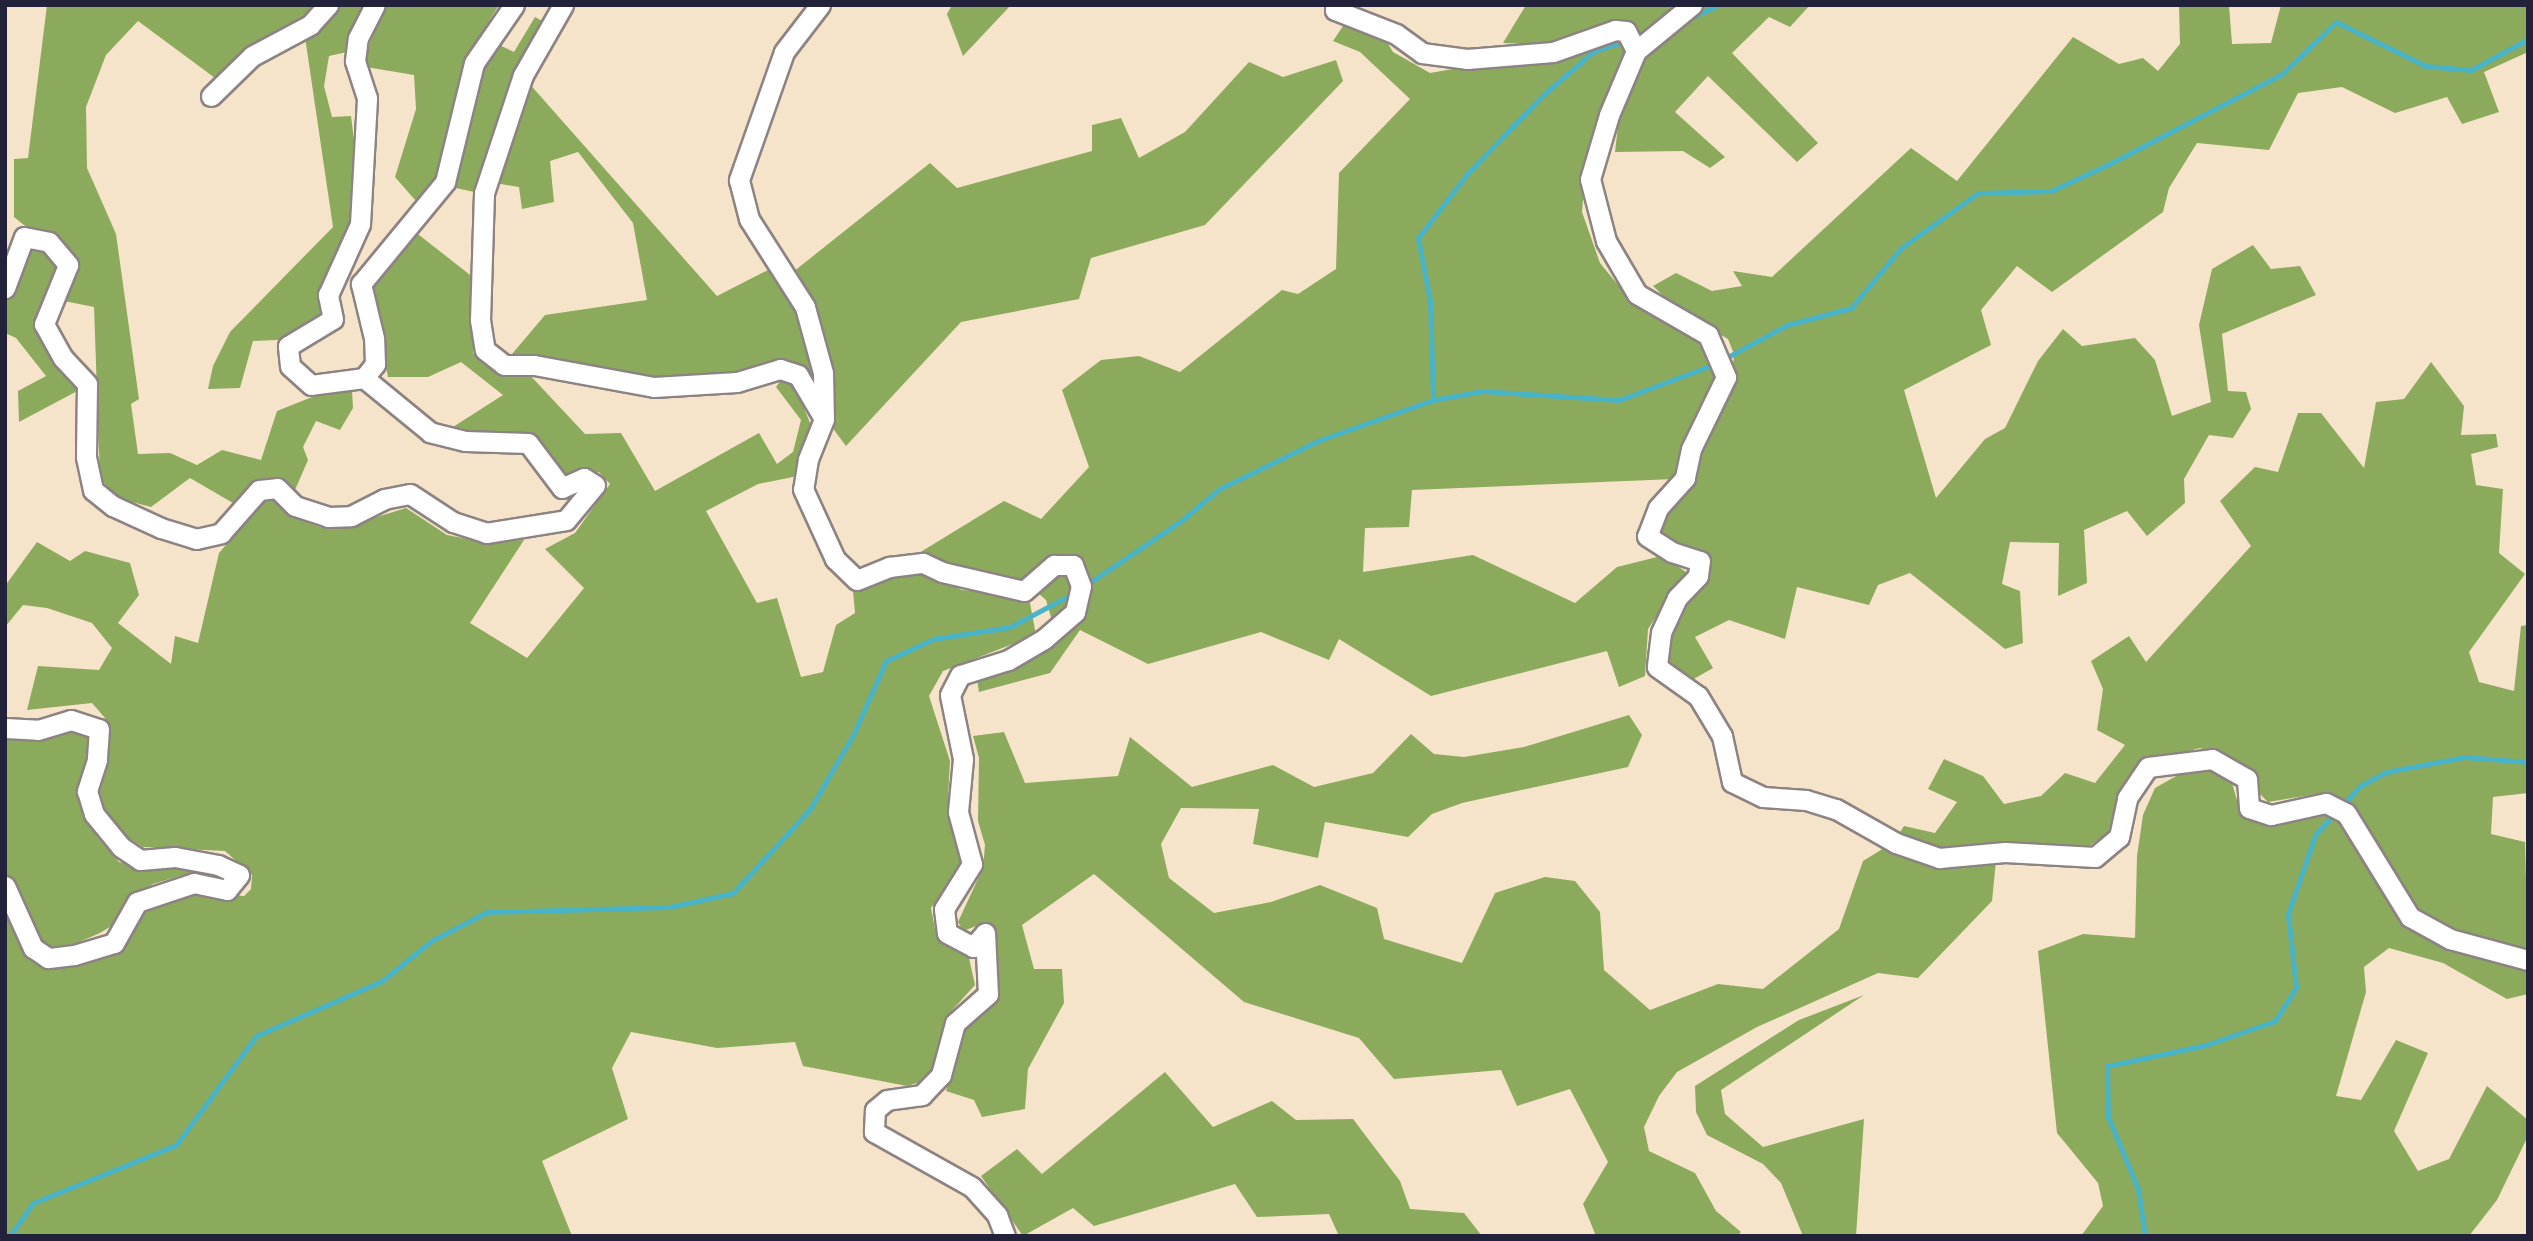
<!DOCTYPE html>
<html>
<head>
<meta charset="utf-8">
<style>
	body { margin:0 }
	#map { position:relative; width:2533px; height:1241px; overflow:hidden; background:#f6e4ca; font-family:Dekko,sans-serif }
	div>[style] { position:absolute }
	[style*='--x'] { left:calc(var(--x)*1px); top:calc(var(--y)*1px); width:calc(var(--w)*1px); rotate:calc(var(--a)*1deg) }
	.forest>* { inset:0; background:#8caa5c }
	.stream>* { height:5px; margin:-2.5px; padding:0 2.5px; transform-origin:2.5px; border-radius:2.5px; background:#49b3c7 }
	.roads { filter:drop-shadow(2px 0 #8c8382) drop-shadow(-2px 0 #8c8382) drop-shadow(0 2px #8c8382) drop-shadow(0 -2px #8c8382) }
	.minor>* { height:19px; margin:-9.5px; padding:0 9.5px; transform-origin:9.5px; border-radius:9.5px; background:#fff }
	span { translate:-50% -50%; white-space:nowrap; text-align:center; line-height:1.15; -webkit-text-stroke:7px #fcf5e5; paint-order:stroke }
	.frame { position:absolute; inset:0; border:7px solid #22223b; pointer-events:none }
</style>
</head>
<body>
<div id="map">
	<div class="forest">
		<i style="clip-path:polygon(47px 5px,319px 5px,307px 17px,263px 39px,215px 78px,138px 21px,106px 55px,86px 107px,87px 168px,116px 234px,139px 399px,131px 404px,138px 454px,170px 453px,197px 465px,222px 450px,261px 460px,277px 411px,317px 395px,352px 390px,353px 408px,340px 430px,316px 421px,303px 447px,308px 460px,295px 490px,273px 479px,252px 485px,233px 503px,190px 478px,151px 507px,117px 498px,100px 478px,94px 307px,64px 301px,76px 267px,14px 217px,14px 159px,28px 158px)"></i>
		<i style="clip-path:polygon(339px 5px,369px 5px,347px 52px,329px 56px,324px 86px,332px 117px,351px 116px,356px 156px,351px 228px,321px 288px,325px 317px,277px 340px,253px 341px,240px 388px,208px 389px,213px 366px,230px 332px,333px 227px,305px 37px)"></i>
		<i style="clip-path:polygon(386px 5px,499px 5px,464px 61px,440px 181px,415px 200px,395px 177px,416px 109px,414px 75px,366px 67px,368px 48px)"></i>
		<i style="clip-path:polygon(952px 5px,1011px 5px,963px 56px,947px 14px)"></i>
		<i style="clip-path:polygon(1526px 5px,1682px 5px,1637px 36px,1549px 45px,1503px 43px)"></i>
		<i style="clip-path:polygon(1700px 5px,1810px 5px,1790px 27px,1769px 17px,1732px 53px,1818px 143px,1797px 162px,1708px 76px,1675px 112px,1725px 157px,1710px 168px,1683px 151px,1615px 152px,1619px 117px,1647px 57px)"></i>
		<i style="clip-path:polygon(2179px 5px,2229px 5px,2232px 44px,2271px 43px,2281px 5px,2528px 5px,2528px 52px,2484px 72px,2499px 112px,2462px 124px,2447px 97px,2395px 113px,2342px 87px,2298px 93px,2269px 150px,2197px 143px,2169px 188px,2163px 212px,2052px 292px,2017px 266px,1981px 310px,1991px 345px,1904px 390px,1936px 498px,1985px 439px,2005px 428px,2038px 361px,2063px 329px,2082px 346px,2135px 338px,2155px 360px,2172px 416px,2211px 402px,2199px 325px,2212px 269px,2253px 245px,2271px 269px,2300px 266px,2316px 295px,2222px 334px,2228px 391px,2246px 392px,2251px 409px,2233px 438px,2209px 435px,2184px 479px,2185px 503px,2147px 536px,2127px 511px,2084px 530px,2087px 583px,2058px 596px,2059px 543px,2010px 542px,2002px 584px,2020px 591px,2023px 643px,2005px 649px,1910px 573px,1878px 585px,1869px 605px,1797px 587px,1785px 639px,1729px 620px,1695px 637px,1713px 668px,1692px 680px,1666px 669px,1662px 654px,1676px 610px,1709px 571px,1708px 554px,1674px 543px,1661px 531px,1659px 518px,1693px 464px,1732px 376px,1734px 354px,1728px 339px,1678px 310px,1653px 286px,1676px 273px,1712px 291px,1742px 286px,1733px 271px,1772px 277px,1911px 148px,1957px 181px,2073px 37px,2119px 64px,2143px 58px,2158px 71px,2180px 44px)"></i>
		<i style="clip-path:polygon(535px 17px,548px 24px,479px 193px,451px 187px,480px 63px,497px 44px,514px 52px)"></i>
		<i style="clip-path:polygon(1347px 20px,1382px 34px,1393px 52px,1430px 73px,1615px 40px,1626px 52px,1585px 173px,1582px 212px,1600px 263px,1636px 307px,1694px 338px,1706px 353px,1718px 383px,1683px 444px,1674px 479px,1412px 490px,1409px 527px,1365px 528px,1363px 572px,1473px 555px,1575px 603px,1617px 567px,1657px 557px,1673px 563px,1686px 572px,1648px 629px,1645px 676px,1619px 687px,1607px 651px,1431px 696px,1339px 639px,1329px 660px,1261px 632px,1148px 664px,1080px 630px,1050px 673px,979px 692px,977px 680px,1011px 670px,1030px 656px,1053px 624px,1046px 600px,1029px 585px,963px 576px,919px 553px,1004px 501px,1041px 519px,1089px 467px,1062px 390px,1101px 360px,1139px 356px,1180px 372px,1282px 290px,1298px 294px,1336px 269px,1339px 173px,1410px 99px,1360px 52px,1333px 41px)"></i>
		<i style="clip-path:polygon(1336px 60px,1343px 81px,1205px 225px,1091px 258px,1079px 299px,961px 322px,846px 446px,828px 422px,793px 272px,930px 163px,957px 188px,1092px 151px,1092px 125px,1121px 118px,1139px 158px,1185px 132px,1249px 62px,1283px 77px)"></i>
		<i style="clip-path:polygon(527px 81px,717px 296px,774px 267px,799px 312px,821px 405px,801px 371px,653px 383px,506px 361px,545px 315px,647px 300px,633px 223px,578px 152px,550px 161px,554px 202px,522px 209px,519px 187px,494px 183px)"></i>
		<i style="clip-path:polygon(414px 231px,474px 278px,473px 353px,502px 375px,527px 372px,585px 434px,621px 433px,655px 491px,759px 433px,777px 464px,793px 452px,801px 420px,776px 387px,781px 380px,795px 387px,811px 425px,798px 476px,758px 484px,706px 511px,757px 603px,777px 598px,801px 677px,823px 672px,836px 625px,855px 613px,853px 591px,894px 575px,922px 571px,962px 590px,1015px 595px,1030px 603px,1036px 635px,943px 671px,929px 696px,950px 761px,948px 799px,961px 864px,931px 908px,936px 934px,969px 958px,975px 985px,947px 1016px,930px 1079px,907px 1086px,803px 1066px,795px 1042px,717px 1048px,631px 1032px,612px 1068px,628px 1119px,542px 1161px,572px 1236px,5px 1236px,5px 893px,35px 959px,58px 967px,123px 949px,142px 911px,159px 902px,187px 891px,244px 896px,251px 889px,252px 875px,225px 851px,143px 847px,120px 832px,101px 812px,96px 796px,109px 743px,105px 718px,92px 703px,27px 710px,38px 666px,99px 670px,112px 648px,92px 623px,47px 608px,23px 605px,5px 627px,5px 586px,37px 542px,70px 561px,85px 551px,130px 563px,139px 595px,118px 623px,171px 664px,175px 636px,198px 643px,219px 553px,269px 494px,303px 521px,323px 528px,351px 525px,406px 508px,447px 535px,483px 542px,524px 540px,470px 623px,527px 658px,584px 588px,545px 549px,575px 533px,610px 484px,599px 472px,568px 477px,526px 432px,469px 432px,453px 427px,503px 395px,461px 362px,428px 377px,388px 377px,369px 285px)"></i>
		<i style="clip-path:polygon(30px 243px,47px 246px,62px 267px,38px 328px,81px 389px,19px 422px,18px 391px,46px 376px,16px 338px,5px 333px,5px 300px)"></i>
		<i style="clip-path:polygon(2431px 362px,2464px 406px,2461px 435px,2496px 434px,2498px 447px,2471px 454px,2476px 485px,2503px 489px,2499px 553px,2525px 574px,2469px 652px,2479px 682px,2514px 691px,2521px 626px,2528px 625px,2528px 793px,2493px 797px,2491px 834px,2525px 842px,2528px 952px,2453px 930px,2414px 906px,2354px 810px,2330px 792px,2268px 802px,2256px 790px,2254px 770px,2200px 748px,2147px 762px,2121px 804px,2109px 833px,2084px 849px,1943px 851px,1897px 837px,1904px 826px,1935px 833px,1957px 802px,1928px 789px,1944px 759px,1983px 776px,2004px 804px,2041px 796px,2065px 773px,2095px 783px,2125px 745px,2097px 730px,2103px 689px,2091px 661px,2129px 636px,2146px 662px,2251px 546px,2220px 501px,2255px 467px,2278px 472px,2298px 413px,2321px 413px,2364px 468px,2376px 402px,2404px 399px)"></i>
		<i style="clip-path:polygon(1629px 715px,1642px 735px,1628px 767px,1462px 803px,1432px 814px,1408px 837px,1325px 822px,1318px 858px,1253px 844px,1259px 809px,1181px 808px,1161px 844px,1169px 878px,1214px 913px,1271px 902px,1320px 885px,1377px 908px,1384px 939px,1462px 963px,1495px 893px,1545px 877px,1575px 881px,1600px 912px,1604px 970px,1650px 1010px,1718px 984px,1763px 989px,1839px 929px,1863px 861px,1889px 845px,1996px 861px,1992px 901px,1918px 978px,1878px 973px,1757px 1027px,1677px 1072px,1659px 1096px,1644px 1127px,1649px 1151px,1695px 1173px,1716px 1211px,1741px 1232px,1737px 1236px,1596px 1236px,1583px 1204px,1608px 1162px,1570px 1089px,1517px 1106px,1501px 1070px,1394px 1079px,1359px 1038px,1244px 1002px,1094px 874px,1022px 925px,1034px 969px,1062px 969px,1064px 1003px,1028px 1069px,1025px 1109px,982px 1117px,974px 1100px,946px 1091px,993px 939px,987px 922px,963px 931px,958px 922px,983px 868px,985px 845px,978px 821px,979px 758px,973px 736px,1004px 732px,1025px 783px,1118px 776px,1130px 737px,1192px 787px,1273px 765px,1314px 787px,1373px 773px,1411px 734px,1434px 754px,1464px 757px,1524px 747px)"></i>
		<i style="clip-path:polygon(75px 726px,92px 735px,85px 812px,97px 837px,119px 862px,139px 867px,168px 863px,229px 882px,186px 874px,153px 884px,130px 897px,116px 923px,100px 933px,72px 945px,45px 947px,5px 872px,5px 738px)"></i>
		<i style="clip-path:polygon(2208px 767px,2232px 783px,2239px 807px,2260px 824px,2323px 812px,2342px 823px,2407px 928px,2528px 968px,2528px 994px,2507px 999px,2443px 963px,2389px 948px,2364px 967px,2366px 992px,2336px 1096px,2361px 1100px,2396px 1040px,2428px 1053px,2394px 1131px,2418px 1171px,2449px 1159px,2487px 1086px,2528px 1120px,2528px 1136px,2497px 1200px,2469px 1236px,2081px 1236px,2103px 1206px,2098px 1183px,2057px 1133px,2038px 951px,2083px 934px,2135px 938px,2137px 856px,2143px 815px,2155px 788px,2178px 775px)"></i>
		<i style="clip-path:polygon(1864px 995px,1721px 1090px,1725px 1114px,1763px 1147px,1864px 1119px,1856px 1236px,1803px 1236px,1781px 1183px,1763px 1164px,1707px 1135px,1696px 1112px,1695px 1086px,1799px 1020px)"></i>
		<i style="clip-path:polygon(1165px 1072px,1213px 1127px,1272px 1101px,1296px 1120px,1353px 1119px,1400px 1181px,1410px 1209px,1464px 1213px,1482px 1236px,1339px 1236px,1329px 1214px,1257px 1217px,1235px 1184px,1094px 1226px,1073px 1208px,1023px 1236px,981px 1176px,1017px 1149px,1042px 1174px)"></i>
	</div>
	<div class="stream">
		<i style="--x:1686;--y:20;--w:35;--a:-25"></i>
		<i style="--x:1724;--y:359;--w:72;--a:-28.4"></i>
		<i style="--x:1787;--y:325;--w:66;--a:-14.9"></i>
		<i style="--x:1851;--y:308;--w:78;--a:-50.2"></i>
		<i style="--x:1901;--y:248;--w:95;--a:-35.5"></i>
		<i style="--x:1978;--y:193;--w:73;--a:-1.6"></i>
		<i style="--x:2051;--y:191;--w:68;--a:-25.1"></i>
		<i style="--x:2113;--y:162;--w:191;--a:-27.5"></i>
		<i style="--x:2282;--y:74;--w:75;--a:-43.9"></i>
		<i style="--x:2336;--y:22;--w:100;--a:26.1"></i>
		<i style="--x:2426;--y:66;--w:45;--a:5.1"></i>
		<i style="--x:2471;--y:70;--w:65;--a:-28.5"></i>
		<i style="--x:1433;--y:400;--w:99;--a:-91.7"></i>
		<i style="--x:1430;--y:301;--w:64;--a:-100.8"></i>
		<i style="--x:1418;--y:238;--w:81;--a:-52.6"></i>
		<i style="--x:1467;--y:174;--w:110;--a:-46.1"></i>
		<i style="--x:1543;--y:95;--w:67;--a:-40.8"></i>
		<i style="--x:1594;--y:51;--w:35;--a:-18"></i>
		<i style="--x:1086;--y:585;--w:115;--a:-34"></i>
		<i style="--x:1181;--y:521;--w:50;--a:-40.1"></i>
		<i style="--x:1219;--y:489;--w:112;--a:-25.9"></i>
		<i style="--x:1320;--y:440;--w:120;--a:-19.5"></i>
		<i style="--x:1433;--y:400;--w:50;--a:-10.4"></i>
		<i style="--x:1482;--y:391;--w:137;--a:3.8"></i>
		<i style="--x:1619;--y:400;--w:103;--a:-20.6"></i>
		<i style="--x:2342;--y:806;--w:27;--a:-48"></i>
		<i style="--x:2360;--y:786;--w:30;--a:-28"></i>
		<i style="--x:2386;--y:772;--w:80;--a:-10.8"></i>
		<i style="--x:2465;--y:757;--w:63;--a:4.5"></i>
		<i style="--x:10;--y:1236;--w:40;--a:-55.1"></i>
		<i style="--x:33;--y:1203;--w:154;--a:-22.1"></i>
		<i style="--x:176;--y:1145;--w:135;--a:-53.7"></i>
		<i style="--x:256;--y:1036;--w:137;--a:-23.6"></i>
		<i style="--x:382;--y:981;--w:63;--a:-39.2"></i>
		<i style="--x:431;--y:941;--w:63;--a:-27.4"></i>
		<i style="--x:487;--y:912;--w:182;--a:-1.6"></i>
		<i style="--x:669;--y:907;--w:66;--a:-12.3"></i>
		<i style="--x:733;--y:893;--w:114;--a:-47.5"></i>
		<i style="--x:810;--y:809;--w:86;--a:-59.8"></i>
		<i style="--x:853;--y:735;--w:81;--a:-66"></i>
		<i style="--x:886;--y:661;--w:52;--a:-25.1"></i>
		<i style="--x:933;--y:639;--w:78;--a:-8.9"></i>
		<i style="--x:1010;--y:627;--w:70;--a:-28"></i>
		<i style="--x:2145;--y:1236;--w:48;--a:-98.5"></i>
		<i style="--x:2138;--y:1189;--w:78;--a:-112.6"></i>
		<i style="--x:2108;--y:1117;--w:51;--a:-91.1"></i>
		<i style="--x:2107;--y:1066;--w:101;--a:-12"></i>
		<i style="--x:2206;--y:1045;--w:73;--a:-19.2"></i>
		<i style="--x:2275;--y:1021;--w:40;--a:-58"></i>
		<i style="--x:2296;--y:987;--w:73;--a:-96.3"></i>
		<i style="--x:2288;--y:914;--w:83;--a:-71.1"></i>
		<i style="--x:2315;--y:835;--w:30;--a:-48"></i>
	</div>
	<div class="roads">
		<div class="minor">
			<i style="--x:563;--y:5;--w:81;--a:119.7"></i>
			<i style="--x:523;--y:75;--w:124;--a:108.3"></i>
			<i style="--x:484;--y:193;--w:127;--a:91.8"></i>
			<i style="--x:480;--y:320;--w:30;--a:81"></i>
			<i style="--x:485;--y:350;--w:24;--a:38"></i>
			<i style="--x:504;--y:365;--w:30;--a:0"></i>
			<i style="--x:534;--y:365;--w:122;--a:10.4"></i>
			<i style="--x:654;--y:387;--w:83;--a:-3.4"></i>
			<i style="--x:737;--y:382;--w:45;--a:-16.8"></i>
			<i style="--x:780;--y:369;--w:19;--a:18"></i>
			<i style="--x:798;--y:375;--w:49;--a:59.2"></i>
			<i style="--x:820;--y:5;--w:59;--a:127.5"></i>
			<i style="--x:784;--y:52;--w:136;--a:109.4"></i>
			<i style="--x:739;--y:180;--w:40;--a:75.6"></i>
			<i style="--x:749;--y:219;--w:104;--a:57.5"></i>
			<i style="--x:805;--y:307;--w:68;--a:74.7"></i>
			<i style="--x:823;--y:373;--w:46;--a:88.8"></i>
			<i style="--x:824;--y:419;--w:43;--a:111.8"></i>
			<i style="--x:808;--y:459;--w:30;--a:99"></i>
			<i style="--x:803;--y:489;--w:77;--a:65.4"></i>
			<i style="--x:835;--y:559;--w:30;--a:44"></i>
			<i style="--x:857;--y:580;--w:35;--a:-22"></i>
			<i style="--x:889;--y:567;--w:34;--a:-7"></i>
			<i style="--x:923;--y:563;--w:21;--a:25"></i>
			<i style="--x:942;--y:572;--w:84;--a:13"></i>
			<i style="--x:1024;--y:591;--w:40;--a:-41"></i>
			<i style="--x:1054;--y:565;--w:19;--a:0"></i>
			<i style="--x:1073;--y:565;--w:22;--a:69"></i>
			<i style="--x:1081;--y:586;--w:27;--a:103"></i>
			<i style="--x:1075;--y:612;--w:41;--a:138.9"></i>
			<i style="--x:1044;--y:639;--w:42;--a:149.7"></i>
			<i style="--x:1008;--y:660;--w:50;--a:162.6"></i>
			<i style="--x:960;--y:675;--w:22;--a:117"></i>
			<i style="--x:950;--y:695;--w:65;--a:78.5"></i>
			<i style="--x:963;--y:759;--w:53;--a:95.4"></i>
			<i style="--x:958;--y:812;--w:54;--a:74.9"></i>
			<i style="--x:972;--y:864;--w:53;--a:121.9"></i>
			<i style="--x:944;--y:909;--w:24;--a:83"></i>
			<i style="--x:947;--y:933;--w:30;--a:28"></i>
			<i style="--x:973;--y:947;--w:18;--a:-49"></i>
			<i style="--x:985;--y:933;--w:61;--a:87.2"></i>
			<i style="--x:988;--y:994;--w:44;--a:138.7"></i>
			<i style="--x:955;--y:1023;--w:54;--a:105.1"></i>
			<i style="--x:941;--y:1075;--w:28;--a:134"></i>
			<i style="--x:922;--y:1095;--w:35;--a:172"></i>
			<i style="--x:887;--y:1100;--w:16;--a:140"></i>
			<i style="--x:875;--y:1110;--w:22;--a:93"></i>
			<i style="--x:874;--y:1132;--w:112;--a:29.3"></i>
			<i style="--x:972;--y:1187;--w:38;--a:48"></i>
			<i style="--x:997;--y:1215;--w:22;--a:69"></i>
			<i style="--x:1335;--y:5;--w:5;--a:90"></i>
			<i style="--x:1335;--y:10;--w:66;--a:21.5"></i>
			<i style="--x:1396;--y:34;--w:32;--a:36"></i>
			<i style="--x:1422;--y:53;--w:45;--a:7.6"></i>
			<i style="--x:1467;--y:59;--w:86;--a:-4.7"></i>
			<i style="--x:1553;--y:52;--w:66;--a:-19.5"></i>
			<i style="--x:1615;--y:30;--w:11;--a:5"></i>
			<i style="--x:1626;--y:31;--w:22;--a:63"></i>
			<i style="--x:1692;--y:5;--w:72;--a:140.6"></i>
			<i style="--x:1636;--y:51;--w:69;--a:112.9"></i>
			<i style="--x:1609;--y:115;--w:67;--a:106.5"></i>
			<i style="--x:1590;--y:179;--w:64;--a:75.5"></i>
			<i style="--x:1606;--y:241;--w:61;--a:59.7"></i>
			<i style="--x:1637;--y:294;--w:82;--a:30"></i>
			<i style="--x:1708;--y:335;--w:46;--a:66.8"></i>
			<i style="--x:1726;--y:377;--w:80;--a:115.9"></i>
			<i style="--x:1691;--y:449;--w:30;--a:102"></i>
			<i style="--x:1685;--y:478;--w:40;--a:132"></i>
			<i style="--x:1658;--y:508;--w:30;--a:111"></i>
			<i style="--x:1647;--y:536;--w:30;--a:33"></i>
			<i style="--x:1672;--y:552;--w:29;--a:18"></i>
			<i style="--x:1700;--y:561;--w:15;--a:98"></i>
			<i style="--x:1698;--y:576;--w:30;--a:134"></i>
			<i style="--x:1677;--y:598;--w:38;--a:115"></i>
			<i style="--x:1661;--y:633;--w:34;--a:97"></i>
			<i style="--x:1657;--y:667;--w:50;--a:35.3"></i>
			<i style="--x:1698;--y:696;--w:47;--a:59"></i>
			<i style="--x:1722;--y:736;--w:47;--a:77.7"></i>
			<i style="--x:1732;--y:782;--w:34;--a:26"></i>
			<i style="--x:1763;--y:797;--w:43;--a:4"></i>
			<i style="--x:1806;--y:800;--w:31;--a:17"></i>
			<i style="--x:1836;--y:809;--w:69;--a:29.5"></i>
			<i style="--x:1896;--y:843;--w:46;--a:19.2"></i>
			<i style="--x:1939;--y:858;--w:66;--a:-5.2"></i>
			<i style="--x:2005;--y:852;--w:90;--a:3.2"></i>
			<i style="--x:2095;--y:857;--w:31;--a:-40"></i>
			<i style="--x:2119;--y:837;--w:40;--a:-78"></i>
			<i style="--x:2127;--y:798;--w:37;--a:-56"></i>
			<i style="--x:2148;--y:767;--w:64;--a:-7.1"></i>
			<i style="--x:2212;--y:759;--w:40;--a:29.7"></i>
			<i style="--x:2247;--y:779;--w:29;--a:86"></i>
			<i style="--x:2249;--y:808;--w:23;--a:18"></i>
			<i style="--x:2271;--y:815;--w:56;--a:-12.3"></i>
			<i style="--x:2326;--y:803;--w:22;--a:27"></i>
			<i style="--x:2346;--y:813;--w:122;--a:58.4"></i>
			<i style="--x:2410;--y:917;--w:46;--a:28.8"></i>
			<i style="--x:2450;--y:939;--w:81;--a:15.1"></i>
			<i style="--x:211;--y:96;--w:57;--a:-44.3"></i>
			<i style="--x:252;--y:56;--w:66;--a:-28.1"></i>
			<i style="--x:310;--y:25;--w:27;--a:-48"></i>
			<i style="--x:5;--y:288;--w:54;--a:-69.6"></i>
			<i style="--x:24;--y:237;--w:25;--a:11"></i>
			<i style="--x:49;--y:242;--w:30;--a:50"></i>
			<i style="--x:68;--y:265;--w:64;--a:112.1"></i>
			<i style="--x:44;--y:324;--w:39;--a:61"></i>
			<i style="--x:63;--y:358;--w:35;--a:47"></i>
			<i style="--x:87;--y:384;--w:73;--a:90.8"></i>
			<i style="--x:86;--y:457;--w:34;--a:78"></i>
			<i style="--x:93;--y:490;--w:26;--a:39"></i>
			<i style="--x:113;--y:506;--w:53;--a:24.6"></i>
			<i style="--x:161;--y:528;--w:37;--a:17"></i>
			<i style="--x:196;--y:539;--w:26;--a:-13"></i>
			<i style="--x:221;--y:533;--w:57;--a:-48.5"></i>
			<i style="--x:259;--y:490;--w:18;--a:-6"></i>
			<i style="--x:277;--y:488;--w:25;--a:45"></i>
			<i style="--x:295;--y:506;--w:35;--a:18"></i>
			<i style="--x:328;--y:517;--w:23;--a:-2"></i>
			<i style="--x:351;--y:516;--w:37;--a:-27"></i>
			<i style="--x:384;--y:499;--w:26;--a:-11"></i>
			<i style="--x:410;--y:494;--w:51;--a:33.1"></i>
			<i style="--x:453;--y:522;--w:35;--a:18"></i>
			<i style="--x:486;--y:533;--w:81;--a:-9.2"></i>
			<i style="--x:566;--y:520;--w:45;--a:-50.4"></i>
			<i style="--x:595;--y:485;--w:13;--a:-148"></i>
			<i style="--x:584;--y:478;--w:24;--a:156"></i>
			<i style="--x:562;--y:488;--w:56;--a:-127.1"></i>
			<i style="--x:528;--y:443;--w:63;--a:-178.2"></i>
			<i style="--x:465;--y:441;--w:36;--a:-166"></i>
			<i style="--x:430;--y:432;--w:85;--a:-140.7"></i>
			<i style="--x:364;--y:378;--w:53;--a:172.5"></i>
			<i style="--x:311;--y:385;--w:28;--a:-138"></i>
			<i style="--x:290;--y:366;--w:20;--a:-96"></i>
			<i style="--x:288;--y:346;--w:52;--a:-31"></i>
			<i style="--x:333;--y:319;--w:25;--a:-102"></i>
			<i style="--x:328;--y:295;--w:78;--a:-65.7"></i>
			<i style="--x:360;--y:224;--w:126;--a:-86.8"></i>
			<i style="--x:367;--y:98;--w:39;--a:-108"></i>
			<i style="--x:355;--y:61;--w:23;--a:-83"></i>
			<i style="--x:358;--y:38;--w:37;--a:-63"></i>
			<i style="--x:364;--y:378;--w:18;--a:-52"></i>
			<i style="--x:375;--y:364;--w:26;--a:-92"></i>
			<i style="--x:374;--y:338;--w:56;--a:-103.5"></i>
			<i style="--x:361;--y:284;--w:132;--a:-50.5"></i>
			<i style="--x:445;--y:182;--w:122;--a:-76.3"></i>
			<i style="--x:474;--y:63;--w:70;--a:-55.4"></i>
			<i style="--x:5;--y:728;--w:33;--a:3"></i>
			<i style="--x:38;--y:730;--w:34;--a:-17"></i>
			<i style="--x:71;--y:720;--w:29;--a:18"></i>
			<i style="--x:99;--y:729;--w:31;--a:94"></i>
			<i style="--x:97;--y:760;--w:33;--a:108"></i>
			<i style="--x:87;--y:791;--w:24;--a:73"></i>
			<i style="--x:94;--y:814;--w:43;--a:50.7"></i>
			<i style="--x:121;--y:847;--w:23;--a:34"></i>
			<i style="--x:140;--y:860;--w:35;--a:-5"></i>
			<i style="--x:175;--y:857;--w:44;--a:10.5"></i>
			<i style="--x:218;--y:865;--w:23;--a:25"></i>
			<i style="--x:239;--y:875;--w:19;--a:129"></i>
			<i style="--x:227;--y:890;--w:34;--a:-168"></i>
			<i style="--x:194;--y:883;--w:60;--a:161.6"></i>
			<i style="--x:137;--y:902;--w:47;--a:119.3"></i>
			<i style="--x:114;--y:943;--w:42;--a:163.3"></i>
			<i style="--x:74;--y:955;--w:26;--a:173"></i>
			<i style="--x:48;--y:958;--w:18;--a:-146"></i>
			<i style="--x:33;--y:948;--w:68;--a:-114.3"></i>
		</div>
	</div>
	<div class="frame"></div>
</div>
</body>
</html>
